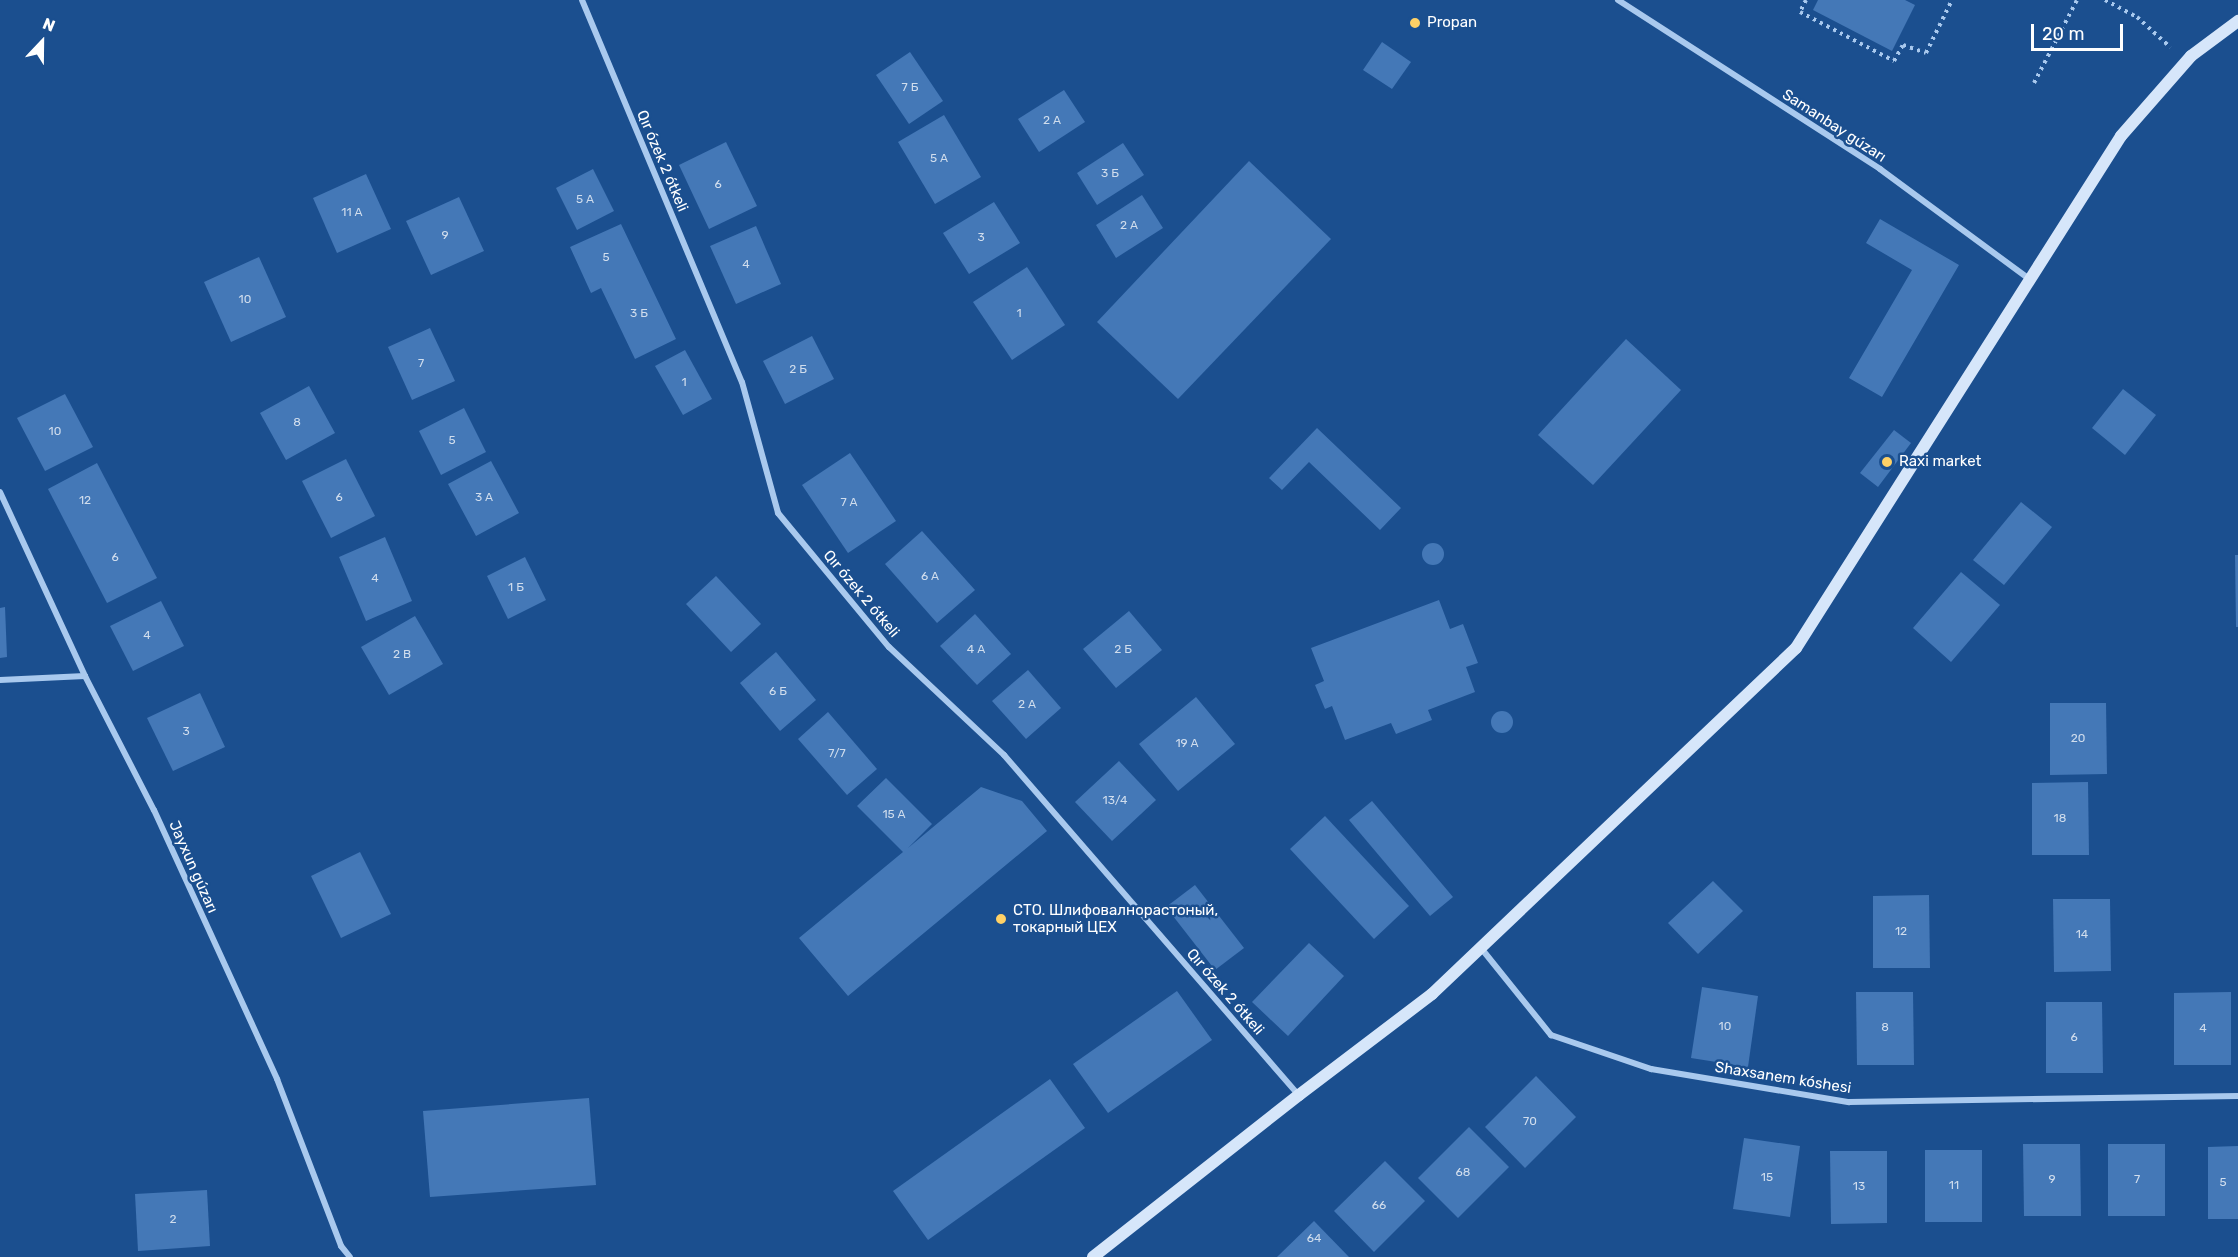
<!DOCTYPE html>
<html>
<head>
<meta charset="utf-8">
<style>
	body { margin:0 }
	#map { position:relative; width:2238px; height:1257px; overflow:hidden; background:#1b4f8f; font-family:Rubik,sans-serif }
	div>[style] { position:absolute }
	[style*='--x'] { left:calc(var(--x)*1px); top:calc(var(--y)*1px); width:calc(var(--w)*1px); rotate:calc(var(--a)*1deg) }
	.building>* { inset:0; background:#4478b7 }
	.round { border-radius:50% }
	.path>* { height:4px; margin-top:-2px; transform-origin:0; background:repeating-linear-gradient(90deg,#a9c9ee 0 3px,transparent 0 7.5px) }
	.street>* { height:6px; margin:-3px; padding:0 3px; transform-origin:3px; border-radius:3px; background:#a9c9ee }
	.secondary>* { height:12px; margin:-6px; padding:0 6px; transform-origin:6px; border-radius:6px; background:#d6e6fa }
	.dots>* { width:16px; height:16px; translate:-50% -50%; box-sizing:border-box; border:3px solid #1b4f8f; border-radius:50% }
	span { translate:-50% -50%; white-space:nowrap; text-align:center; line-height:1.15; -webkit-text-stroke:5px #1b4f8f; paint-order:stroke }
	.number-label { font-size:12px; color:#d0dded }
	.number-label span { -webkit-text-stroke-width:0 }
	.poi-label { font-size:15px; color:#fff }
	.left { translate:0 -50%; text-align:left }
	.street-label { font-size:15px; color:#fff }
	.north { position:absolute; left:12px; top:12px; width:60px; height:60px; -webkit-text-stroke:4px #1b4f8f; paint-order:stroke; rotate:22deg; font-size:16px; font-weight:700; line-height:24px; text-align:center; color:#fff }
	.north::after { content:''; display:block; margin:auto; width:21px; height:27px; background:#fff; clip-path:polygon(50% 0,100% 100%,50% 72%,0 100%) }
	.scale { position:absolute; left:2031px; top:24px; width:92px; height:27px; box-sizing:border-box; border:3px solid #fff; border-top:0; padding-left:8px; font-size:18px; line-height:21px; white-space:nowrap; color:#fff; -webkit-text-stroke:4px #1b4f8f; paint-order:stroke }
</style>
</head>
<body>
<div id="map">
	<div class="building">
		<i style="clip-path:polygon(1818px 0,1905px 0,1915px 5px,1892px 51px,1813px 10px)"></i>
		<i style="clip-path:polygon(1382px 42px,1411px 62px,1392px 89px,1363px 70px)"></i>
		<i style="clip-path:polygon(910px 52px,943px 101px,909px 124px,876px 75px)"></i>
		<i style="clip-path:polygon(1064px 90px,1085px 122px,1039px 152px,1018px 119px)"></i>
		<i style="clip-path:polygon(944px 115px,981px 177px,935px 204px,898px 142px)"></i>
		<i style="clip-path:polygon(726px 142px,757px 206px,709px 229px,679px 165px)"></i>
		<i style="clip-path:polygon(1123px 143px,1144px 175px,1097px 205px,1077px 173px)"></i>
		<i style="clip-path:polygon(1249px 161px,1331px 239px,1178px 399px,1097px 322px)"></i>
		<i style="clip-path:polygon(593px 169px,614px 211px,577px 230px,556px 188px)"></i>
		<i style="clip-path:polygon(366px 174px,391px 229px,337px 253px,313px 198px)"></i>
		<i style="clip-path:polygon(1142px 195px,1163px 228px,1116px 258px,1096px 225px)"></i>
		<i style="clip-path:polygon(459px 197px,484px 251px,431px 275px,406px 221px)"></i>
		<i style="clip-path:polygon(994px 202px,1020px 243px,969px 274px,943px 233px)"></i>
		<i style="clip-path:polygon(1880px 219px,1959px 265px,1882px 397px,1849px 378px,1912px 270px,1866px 243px)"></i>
		<i style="clip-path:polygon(621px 224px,676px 339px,635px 359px,601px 288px,591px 293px,570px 247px)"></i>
		<i style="clip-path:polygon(756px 226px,781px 284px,736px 304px,710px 246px)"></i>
		<i style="clip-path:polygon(259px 257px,286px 317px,231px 342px,204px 282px)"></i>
		<i style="clip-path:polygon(1027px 267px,1065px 325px,1012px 360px,973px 302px)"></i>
		<i style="clip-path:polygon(430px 328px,455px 381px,412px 400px,388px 347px)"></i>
		<i style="clip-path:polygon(812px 336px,834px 379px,785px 404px,763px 361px)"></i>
		<i style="clip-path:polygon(1626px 339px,1681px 390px,1593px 485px,1538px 435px)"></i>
		<i style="clip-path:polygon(685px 350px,712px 399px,683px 415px,655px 366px)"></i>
		<i style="clip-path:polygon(309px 386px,335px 433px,286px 460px,260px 413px)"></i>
		<i style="clip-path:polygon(2123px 389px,2156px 415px,2125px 455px,2092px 428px)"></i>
		<i style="clip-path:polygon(65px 394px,93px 447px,45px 471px,17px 418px)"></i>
		<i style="clip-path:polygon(464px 408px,486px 452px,441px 475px,419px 431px)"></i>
		<i style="clip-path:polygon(1317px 428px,1401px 508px,1380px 530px,1309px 462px,1282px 490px,1269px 478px)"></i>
		<i style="clip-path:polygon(1894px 430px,1911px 443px,1878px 487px,1860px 473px)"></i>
		<i style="clip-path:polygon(850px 453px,896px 521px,848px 553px,802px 485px)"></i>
		<i style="clip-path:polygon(346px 459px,375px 516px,331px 538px,302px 481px)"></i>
		<i style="clip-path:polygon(491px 461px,519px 513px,476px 536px,448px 484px)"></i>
		<i style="clip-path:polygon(97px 463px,157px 578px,107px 603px,48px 489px)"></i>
		<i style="clip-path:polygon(2021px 502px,2052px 527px,2004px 585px,1973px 560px)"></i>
		<i style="clip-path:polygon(922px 531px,975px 590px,937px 623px,885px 564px)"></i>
		<i style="clip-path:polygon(385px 537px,412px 601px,366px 621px,339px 557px)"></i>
		<i class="round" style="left:1422px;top:543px;width:22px;height:22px"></i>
		<i style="clip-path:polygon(2235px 555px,2238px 555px,2238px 627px,2236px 627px)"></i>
		<i style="clip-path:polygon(525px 557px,546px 600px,508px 619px,487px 576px)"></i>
		<i style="clip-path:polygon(1961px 572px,2000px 605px,1951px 662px,1913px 628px)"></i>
		<i style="clip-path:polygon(716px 576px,761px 624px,731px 652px,686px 604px)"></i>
		<i style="clip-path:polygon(1439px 600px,1450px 629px,1463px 624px,1478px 663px,1466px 667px,1475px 692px,1428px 710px,1432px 720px,1396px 734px,1391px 723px,1345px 740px,1332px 706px,1325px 709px,1315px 685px,1324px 681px,1311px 648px)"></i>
		<i style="clip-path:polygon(161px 601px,184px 646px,133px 671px,110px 626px)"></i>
		<i style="clip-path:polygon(5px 607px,7px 657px,0 658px,0 608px)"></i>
		<i style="clip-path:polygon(1129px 611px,1162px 650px,1116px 688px,1083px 649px)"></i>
		<i style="clip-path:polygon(975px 614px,1011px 654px,977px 685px,940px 646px)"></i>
		<i style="clip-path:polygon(415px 616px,443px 664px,389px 695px,361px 647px)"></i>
		<i style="clip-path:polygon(776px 652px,816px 700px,780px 731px,740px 683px)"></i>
		<i style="clip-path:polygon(1028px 670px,1061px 708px,1026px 739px,992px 701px)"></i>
		<i style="clip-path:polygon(200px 693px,225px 747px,173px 771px,147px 718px)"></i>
		<i style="clip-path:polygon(1196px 697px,1235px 744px,1178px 791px,1139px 744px)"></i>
		<i style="clip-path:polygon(2050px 703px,2106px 703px,2107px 774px,2050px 775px)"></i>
		<i class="round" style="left:1491px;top:711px;width:22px;height:22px"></i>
		<i style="clip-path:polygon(828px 712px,877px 769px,847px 795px,798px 739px)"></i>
		<i style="clip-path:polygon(1119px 761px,1156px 800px,1112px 841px,1075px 802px)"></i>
		<i style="clip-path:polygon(886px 778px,932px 824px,908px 848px,981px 787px,1022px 801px,1047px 831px,848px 996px,799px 938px,903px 852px,857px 806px)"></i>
		<i style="clip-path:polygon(2088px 782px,2089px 855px,2032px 855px,2032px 783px)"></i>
		<i style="clip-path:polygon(1372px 801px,1453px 897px,1430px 916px,1349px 820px)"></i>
		<i style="clip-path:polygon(1325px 816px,1409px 906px,1374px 939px,1290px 849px)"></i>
		<i style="clip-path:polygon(360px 852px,391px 914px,341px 938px,311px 876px)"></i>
		<i style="clip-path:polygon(1713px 881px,1743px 911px,1698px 954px,1668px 923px)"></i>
		<i style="clip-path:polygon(1195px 885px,1244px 948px,1215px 970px,1166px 907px)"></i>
		<i style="clip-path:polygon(1929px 895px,1930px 968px,1873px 968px,1873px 896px)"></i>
		<i style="clip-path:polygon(2053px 899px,2110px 899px,2111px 971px,2054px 972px)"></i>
		<i style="clip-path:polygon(1309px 943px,1344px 976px,1288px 1036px,1252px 1002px)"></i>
		<i style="clip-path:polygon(1702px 987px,1758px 996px,1748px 1067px,1691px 1058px)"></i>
		<i style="clip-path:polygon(1177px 991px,1212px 1040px,1108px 1113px,1073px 1064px)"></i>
		<i style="clip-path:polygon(1856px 992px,1913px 992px,1914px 1065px,1857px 1065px)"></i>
		<i style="clip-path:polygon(2231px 992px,2231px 1065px,2174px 1065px,2174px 993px)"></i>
		<i style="clip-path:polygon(2046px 1002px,2102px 1002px,2103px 1073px,2046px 1073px)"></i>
		<i style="clip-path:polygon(1536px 1076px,1576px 1117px,1525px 1168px,1485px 1127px)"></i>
		<i style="clip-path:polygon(1050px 1079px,1085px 1128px,928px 1240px,893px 1191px)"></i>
		<i style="clip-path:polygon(589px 1098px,596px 1185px,430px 1197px,423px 1111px)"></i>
		<i style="clip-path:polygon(1469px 1127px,1509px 1167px,1458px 1218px,1418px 1178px)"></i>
		<i style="clip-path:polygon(1744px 1138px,1800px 1146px,1790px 1217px,1733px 1209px)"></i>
		<i style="clip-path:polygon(2023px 1144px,2080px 1144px,2081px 1216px,2024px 1216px)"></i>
		<i style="clip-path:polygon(2108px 1144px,2165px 1144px,2165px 1216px,2108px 1216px)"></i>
		<i style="clip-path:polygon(2238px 1146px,2238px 1219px,2208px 1219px,2208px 1147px)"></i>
		<i style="clip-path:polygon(1925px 1150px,1982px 1150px,1982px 1222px,1925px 1222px)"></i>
		<i style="clip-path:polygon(1830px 1151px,1887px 1151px,1887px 1223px,1831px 1224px)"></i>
		<i style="clip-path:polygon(1385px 1161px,1425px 1201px,1374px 1252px,1334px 1211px)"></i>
		<i style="clip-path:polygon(207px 1190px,210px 1246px,138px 1251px,135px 1194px)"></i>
		<i style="clip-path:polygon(1314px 1221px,1349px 1257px,1277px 1257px)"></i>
	</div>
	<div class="path">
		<i style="--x:1806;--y:0;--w:13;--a:117"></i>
		<i style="--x:1800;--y:12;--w:106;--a:27.5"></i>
		<i style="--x:1894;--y:61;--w:18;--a:-61"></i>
		<i style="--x:1903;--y:45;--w:24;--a:19"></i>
		<i style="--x:1926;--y:53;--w:59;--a:-63.9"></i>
		<i style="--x:2105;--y:0;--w:36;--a:28"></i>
		<i style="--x:2137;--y:17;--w:45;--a:42.3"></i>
		<i style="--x:2034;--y:83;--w:93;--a:-62.6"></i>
	</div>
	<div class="street">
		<i style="--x:582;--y:0;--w:414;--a:67.3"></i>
		<i style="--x:742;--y:382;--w:136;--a:74.6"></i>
		<i style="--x:778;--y:513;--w:174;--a:50.4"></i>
		<i style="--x:889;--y:647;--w:158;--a:43.2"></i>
		<i style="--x:1004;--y:755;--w:450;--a:49.1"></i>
		<i style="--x:1618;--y:0;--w:312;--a:32.8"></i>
		<i style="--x:1880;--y:169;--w:185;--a:36.4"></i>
		<i style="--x:0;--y:492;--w:203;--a:65.2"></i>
		<i style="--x:85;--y:676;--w:151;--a:62.8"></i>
		<i style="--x:154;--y:810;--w:296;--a:65.4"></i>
		<i style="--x:277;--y:1079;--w:179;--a:69"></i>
		<i style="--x:341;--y:1246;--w:14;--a:51"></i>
		<i style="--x:0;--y:680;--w:85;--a:-2.7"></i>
		<i style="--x:1481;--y:948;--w:112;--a:51.2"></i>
		<i style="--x:1551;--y:1035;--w:106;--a:18.8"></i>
		<i style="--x:1651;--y:1069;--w:201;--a:9.5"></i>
		<i style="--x:1849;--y:1102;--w:389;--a:-0.9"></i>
	</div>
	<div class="secondary">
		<i style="--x:1093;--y:1257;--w:262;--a:-38.2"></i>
		<i style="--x:1299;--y:1095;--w:167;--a:-37.2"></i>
		<i style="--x:1432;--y:994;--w:502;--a:-43.55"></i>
		<i style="--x:1796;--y:648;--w:606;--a:-57.59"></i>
		<i style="--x:2121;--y:136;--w:106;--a:-48.8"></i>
		<i style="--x:2191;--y:56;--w:59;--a:-36.7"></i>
	</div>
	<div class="dots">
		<i style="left:1415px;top:23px;background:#ffd166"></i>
		<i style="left:1887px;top:462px;background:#ffd166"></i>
		<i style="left:1001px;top:919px;background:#ffd166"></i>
	</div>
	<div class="number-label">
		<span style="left:910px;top:88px">7 Б</span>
		<span style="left:1052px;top:121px">2 А</span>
		<span style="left:939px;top:159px">5 А</span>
		<span style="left:1110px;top:174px">3 Б</span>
		<span style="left:718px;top:185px">6</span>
		<span style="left:585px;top:200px">5 А</span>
		<span style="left:352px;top:213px">11 А</span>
		<span style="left:1129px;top:226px">2 А</span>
		<span style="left:445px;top:236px">9</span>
		<span style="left:981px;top:238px">3</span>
		<span style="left:606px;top:258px">5</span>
		<span style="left:746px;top:265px">4</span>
		<span style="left:245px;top:300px">10</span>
		<span style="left:639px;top:314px">3 Б</span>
		<span style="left:1019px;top:314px">1</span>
		<span style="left:421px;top:364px">7</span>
		<span style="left:798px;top:370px">2 Б</span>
		<span style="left:684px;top:383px">1</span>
		<span style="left:297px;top:423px">8</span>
		<span style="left:55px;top:432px">10</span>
		<span style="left:452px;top:441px">5</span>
		<span style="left:339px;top:498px">6</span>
		<span style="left:484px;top:498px">3 А</span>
		<span style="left:85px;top:501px">12</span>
		<span style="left:849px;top:503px">7 А</span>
		<span style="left:115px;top:558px">6</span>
		<span style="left:930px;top:577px">6 А</span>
		<span style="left:375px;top:579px">4</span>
		<span style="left:516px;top:588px">1 Б</span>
		<span style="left:147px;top:636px">4</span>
		<span style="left:976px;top:650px">4 А</span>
		<span style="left:1123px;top:650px">2 Б</span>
		<span style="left:402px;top:655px">2 В</span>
		<span style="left:778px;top:692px">6 Б</span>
		<span style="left:1027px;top:705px">2 А</span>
		<span style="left:186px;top:732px">3</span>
		<span style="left:2078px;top:739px">20</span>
		<span style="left:1187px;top:744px">19 А</span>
		<span style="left:837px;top:754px">7/7</span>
		<span style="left:1115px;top:801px">13/4</span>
		<span style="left:894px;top:815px">15 А</span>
		<span style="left:2060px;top:819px">18</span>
		<span style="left:1901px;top:932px">12</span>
		<span style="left:2082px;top:935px">14</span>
		<span style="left:1725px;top:1027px">10</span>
		<span style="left:1885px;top:1028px">8</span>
		<span style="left:2203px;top:1029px">4</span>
		<span style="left:2074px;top:1038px">6</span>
		<span style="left:1530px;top:1122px">70</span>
		<span style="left:1463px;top:1173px">68</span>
		<span style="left:1767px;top:1178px">15</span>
		<span style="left:2052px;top:1180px">9</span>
		<span style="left:2137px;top:1180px">7</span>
		<span style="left:2223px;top:1183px">5</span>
		<span style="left:1954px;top:1186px">11</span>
		<span style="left:1859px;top:1187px">13</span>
		<span style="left:1379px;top:1206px">66</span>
		<span style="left:173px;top:1220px">2</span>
		<span style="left:1314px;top:1239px">64</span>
	</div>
	<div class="poi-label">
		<span class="left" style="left:1427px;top:23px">Propan</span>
		<span class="left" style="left:1899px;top:462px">Raxi market</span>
		<span class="left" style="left:1013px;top:919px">СТО. Шлифовалнорастоный,<br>токарный ЦЕХ</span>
	</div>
	<div class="street-label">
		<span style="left:1834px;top:126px;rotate:33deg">Samanbay gúzarı</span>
		<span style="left:662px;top:161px;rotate:67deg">Qır ózek 2 ótkeli</span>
		<span style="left:861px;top:594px;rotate:50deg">Qır ózek 2 ótkeli</span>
		<span style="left:193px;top:867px;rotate:66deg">Jayxun gúzarı</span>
		<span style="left:1225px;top:992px;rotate:49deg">Qır ózek 2 ótkeli</span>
		<span style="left:1783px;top:1078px;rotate:9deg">Shaxsanem kóshesi</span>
	</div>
	<div class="north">N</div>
	<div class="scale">20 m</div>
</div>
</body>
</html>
